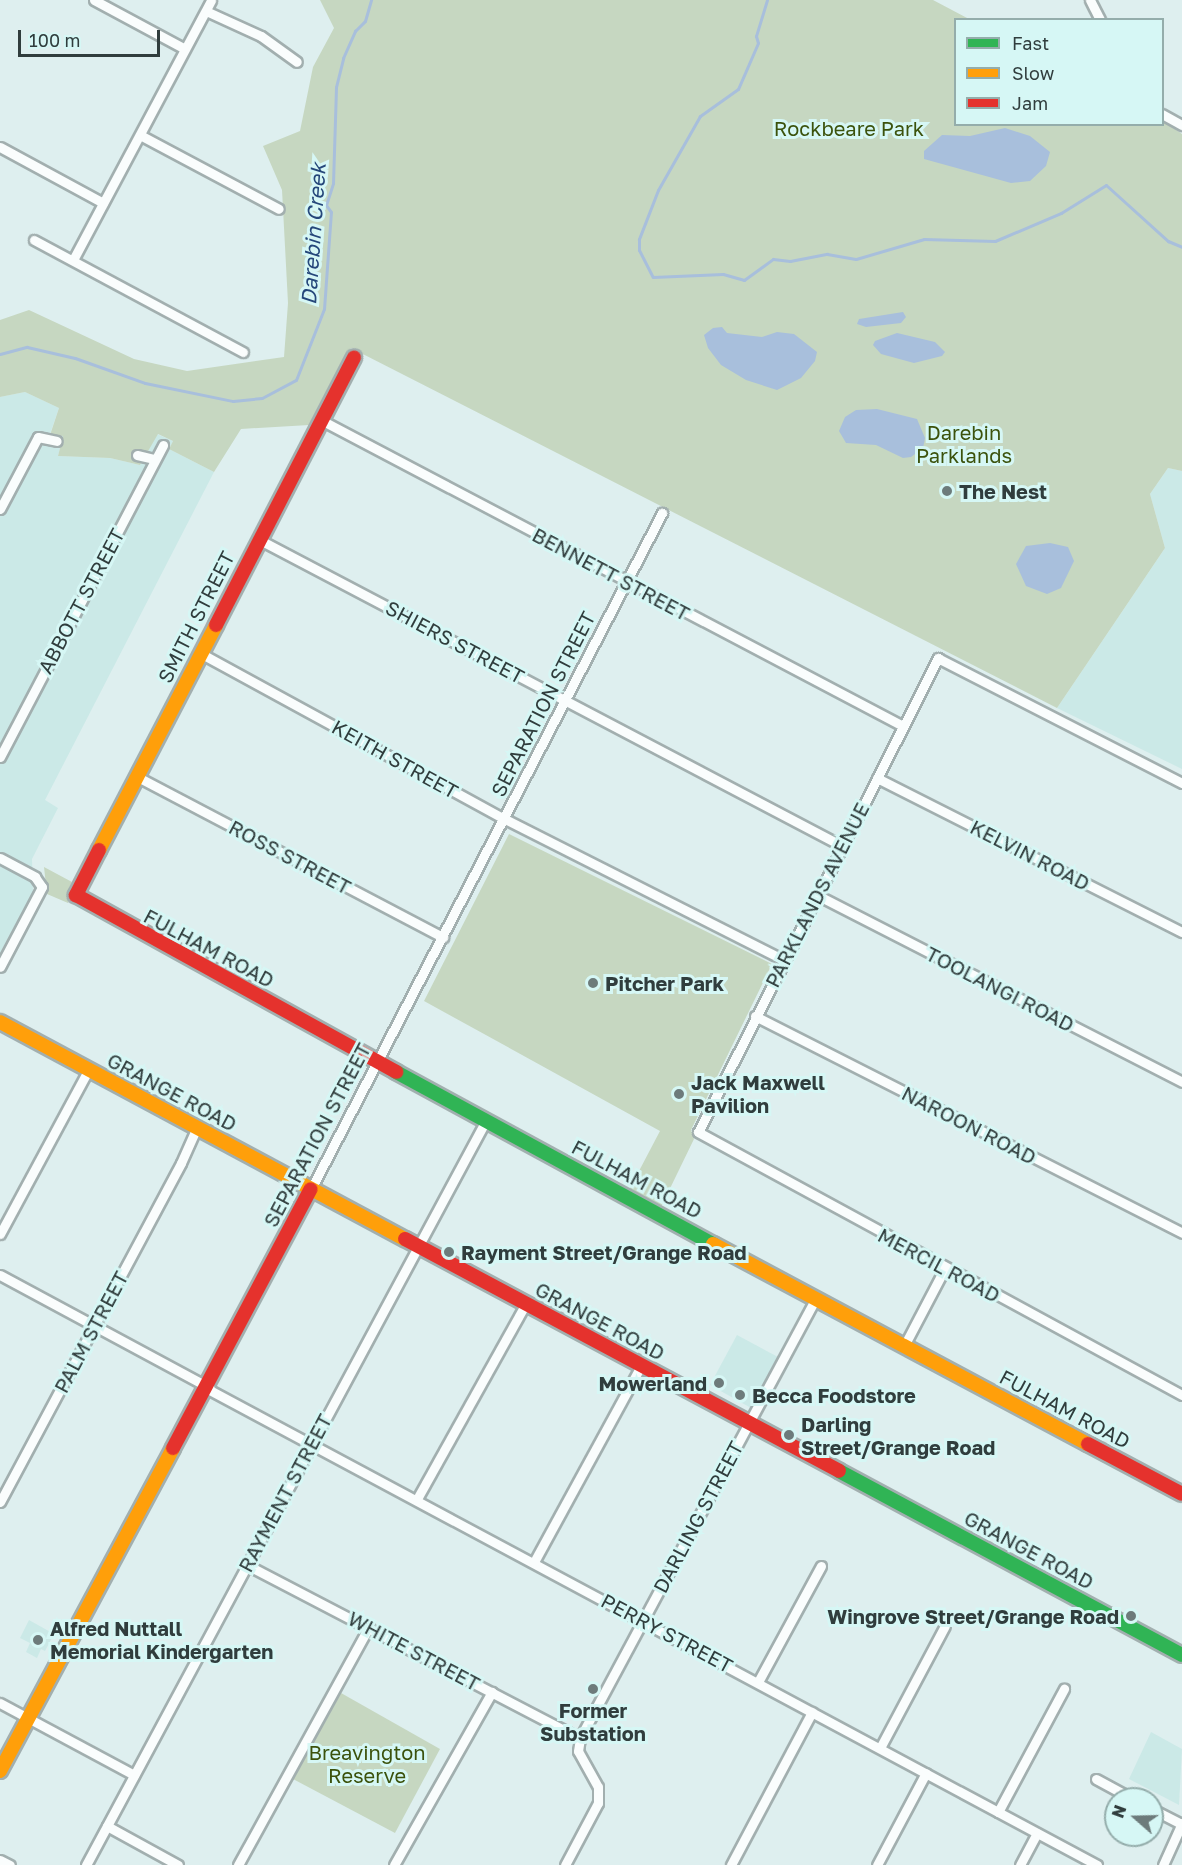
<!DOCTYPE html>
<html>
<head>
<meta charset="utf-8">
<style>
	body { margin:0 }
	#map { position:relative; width:1182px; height:1865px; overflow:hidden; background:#deefef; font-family:"Golos Text",sans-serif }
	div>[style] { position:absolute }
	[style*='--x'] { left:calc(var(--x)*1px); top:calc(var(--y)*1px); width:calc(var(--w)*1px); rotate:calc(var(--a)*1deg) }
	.built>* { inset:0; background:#cbe9e7 }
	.green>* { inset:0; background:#c6d7c1 }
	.water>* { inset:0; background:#a8bfdc }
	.stream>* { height:3px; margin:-1.5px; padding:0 1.5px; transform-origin:1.5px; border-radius:1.5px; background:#a8bfdc }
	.roads { filter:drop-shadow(2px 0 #a2afaf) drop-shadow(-2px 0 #a2afaf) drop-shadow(0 2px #a2afaf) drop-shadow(0 -2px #a2afaf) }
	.street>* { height:9px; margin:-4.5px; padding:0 4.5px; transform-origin:4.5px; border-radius:4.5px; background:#fafdfd }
	.fast>* { height:14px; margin:-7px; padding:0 7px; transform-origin:7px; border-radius:7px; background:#30b455 }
	.slow>* { height:14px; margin:-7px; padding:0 7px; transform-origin:7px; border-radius:7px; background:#ff9f0a }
	.jam>* { height:14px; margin:-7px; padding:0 7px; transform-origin:7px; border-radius:7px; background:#e5322d }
	.dots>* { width:16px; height:16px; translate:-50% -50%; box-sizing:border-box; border:3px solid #d6f7f5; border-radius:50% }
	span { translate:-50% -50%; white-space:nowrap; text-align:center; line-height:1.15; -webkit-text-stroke:6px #d6f7f5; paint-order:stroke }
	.park-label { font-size:20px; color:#3b520c }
	.poi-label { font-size:20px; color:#303d3d; font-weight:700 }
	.left { translate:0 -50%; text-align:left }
	.right { translate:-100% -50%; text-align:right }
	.street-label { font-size:20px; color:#303d3d }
	.water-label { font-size:21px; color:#25477a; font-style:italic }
	.legend { position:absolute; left:954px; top:18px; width:210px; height:108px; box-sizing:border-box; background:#d6f7f5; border:2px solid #94adab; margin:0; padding:8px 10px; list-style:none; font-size:18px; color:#303d3d }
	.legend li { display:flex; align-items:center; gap:12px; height:30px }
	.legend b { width:30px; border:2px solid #94adab }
	.north { position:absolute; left:1104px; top:1787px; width:60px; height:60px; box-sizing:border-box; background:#d6f7f5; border:2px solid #94adab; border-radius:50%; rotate:290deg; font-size:16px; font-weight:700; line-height:24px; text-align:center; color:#303d3d }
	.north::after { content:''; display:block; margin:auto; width:21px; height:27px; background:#6d7b7b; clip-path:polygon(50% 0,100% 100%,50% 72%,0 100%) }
	.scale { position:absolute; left:18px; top:30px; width:142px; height:27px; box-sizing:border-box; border:3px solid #303d3d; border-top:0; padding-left:8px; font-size:18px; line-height:21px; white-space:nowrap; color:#303d3d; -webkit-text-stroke:4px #d6f7f5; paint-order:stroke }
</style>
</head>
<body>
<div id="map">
	<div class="built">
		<i style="clip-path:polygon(25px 392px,59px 408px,50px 434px,63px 436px,58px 456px,110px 458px,140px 465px,157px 434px,173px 441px,169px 449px,214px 472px,45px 800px,58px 808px,32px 859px,33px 892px,0 953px,0 397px)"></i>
		<i style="clip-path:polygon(1168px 468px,1182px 471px,1182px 769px,1057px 708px,1165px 548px,1150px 494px)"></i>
		<i style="clip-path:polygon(737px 1335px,778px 1357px,751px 1408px,710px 1385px)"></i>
		<i style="clip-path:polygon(29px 1620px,54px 1634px,45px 1651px,41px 1649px,37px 1658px,26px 1652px,30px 1643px,20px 1638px)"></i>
		<i style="clip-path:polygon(1151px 1732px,1182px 1749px,1179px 1805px,1129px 1779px)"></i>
	</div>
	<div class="green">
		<i style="clip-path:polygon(320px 0,933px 0,969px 19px,956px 20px,956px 124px,1162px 124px,1163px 121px,1182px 134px,1182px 471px,1168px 468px,1150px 494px,1165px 548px,1057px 708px,351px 348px,309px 425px,241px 429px,214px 472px,169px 449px,173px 441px,158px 434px,140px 465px,110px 458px,58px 456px,63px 436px,50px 435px,59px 408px,25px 392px,0 397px,0 320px,29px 310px,134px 359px,187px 371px,284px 357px,288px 303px,282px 190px,263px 146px,300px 131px,313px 67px,334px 28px)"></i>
		<i style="clip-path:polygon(509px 834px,772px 964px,691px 1130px,694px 1139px,661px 1207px,629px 1190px,660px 1131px,424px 1001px)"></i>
		<i style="clip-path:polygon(44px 867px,72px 882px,68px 890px,68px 903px,47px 894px)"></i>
		<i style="clip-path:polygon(341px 1693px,440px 1749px,395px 1833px,293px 1779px)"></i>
	</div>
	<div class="water">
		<i style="clip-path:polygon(1005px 128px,1030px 136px,1050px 152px,1046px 166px,1030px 181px,1011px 183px,924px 159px,924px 151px,942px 135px,970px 136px)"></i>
		<i style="clip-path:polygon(903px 312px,906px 317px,901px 323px,866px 327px,857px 324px,859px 319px)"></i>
		<i style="clip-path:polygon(722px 327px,727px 333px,762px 337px,777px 332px,794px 334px,817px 352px,815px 361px,801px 378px,777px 390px,746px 380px,721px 365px,708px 348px,704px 335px,713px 328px)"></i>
		<i style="clip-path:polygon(897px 333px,935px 342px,945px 352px,942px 356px,914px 363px,881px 354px,873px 345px,875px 341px)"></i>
		<i style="clip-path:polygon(877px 409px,917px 419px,925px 438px,923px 448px,911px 457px,903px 458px,876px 445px,846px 443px,839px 431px,845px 417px,856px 410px)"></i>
		<i style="clip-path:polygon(1050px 543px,1068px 547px,1074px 561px,1061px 588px,1047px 594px,1026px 586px,1016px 564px,1026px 546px)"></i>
	</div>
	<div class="stream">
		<i style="--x:767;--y:0;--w:38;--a:107"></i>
		<i style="--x:756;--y:36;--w:7;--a:74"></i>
		<i style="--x:758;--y:43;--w:50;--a:113.5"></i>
		<i style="--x:738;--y:89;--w:47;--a:144.6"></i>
		<i style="--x:700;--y:116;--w:85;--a:119.6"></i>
		<i style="--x:658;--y:190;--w:53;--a:111.2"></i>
		<i style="--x:639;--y:239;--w:11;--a:90"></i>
		<i style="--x:639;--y:250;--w:30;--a:63"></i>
		<i style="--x:653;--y:277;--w:70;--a:-2.5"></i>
		<i style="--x:723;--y:274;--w:22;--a:16"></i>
		<i style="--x:744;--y:280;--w:36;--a:-36"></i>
		<i style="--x:773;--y:259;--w:17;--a:7"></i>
		<i style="--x:790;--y:261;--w:38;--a:-11"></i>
		<i style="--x:827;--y:254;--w:29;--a:10"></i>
		<i style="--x:856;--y:259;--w:71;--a:-16.4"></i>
		<i style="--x:924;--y:239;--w:71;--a:1.6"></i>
		<i style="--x:995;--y:241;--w:72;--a:-23"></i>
		<i style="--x:1061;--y:213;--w:53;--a:-31.9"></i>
		<i style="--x:1106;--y:185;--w:84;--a:42.1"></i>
		<i style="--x:1168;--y:241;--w:15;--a:23"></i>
		<i style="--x:0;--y:354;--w:28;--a:-15"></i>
		<i style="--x:27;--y:347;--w:49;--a:12.9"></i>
		<i style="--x:75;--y:358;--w:74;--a:19.7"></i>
		<i style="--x:145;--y:383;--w:90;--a:11.6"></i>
		<i style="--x:233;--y:401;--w:29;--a:-6"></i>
		<i style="--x:262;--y:398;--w:38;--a:-28"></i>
		<i style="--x:296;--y:380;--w:76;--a:-68.5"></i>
		<i style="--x:324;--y:309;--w:97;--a:-85.9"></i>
		<i style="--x:331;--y:212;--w:9;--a:-126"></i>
		<i style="--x:326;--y:205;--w:23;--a:-72"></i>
		<i style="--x:333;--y:183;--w:96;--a:-88.2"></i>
		<i style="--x:336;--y:87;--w:30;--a:-76"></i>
		<i style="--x:343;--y:58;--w:30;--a:-66"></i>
		<i style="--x:355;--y:31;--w:14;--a:-45"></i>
		<i style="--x:365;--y:21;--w:22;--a:-74"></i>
	</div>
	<div class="roads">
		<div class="street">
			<i style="--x:94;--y:0;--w:103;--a:28.3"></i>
			<i style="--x:1090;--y:0;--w:22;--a:63"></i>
			<i style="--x:206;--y:11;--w:60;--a:24.4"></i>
			<i style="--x:261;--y:36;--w:44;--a:35.8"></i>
			<i style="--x:1162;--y:114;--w:23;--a:29"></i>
			<i style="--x:140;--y:135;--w:157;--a:28"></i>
			<i style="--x:0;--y:147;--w:117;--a:28.5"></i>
			<i style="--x:34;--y:240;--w:237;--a:28.2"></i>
			<i style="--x:73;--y:260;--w:294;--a:-62"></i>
			<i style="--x:321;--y:420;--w:658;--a:27.73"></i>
			<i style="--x:137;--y:455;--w:18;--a:13"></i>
			<i style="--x:0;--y:509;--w:81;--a:-62.2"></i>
			<i style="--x:38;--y:437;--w:19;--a:12"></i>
			<i style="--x:258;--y:539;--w:660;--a:27.73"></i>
			<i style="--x:200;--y:653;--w:347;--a:28.6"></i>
			<i style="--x:505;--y:819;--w:313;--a:26.8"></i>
			<i style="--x:0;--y:757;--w:352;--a:-62.4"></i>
			<i style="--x:136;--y:776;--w:347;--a:27.7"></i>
			<i style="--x:877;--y:778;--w:342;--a:26.8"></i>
			<i style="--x:1182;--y:783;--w:274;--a:-152.9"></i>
			<i style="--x:938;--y:658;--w:531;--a:116.85"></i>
			<i style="--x:698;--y:1132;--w:551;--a:28.52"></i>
			<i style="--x:0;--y:858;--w:40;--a:28"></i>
			<i style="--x:35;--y:877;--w:12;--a:55"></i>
			<i style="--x:42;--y:887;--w:90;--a:117.7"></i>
			<i style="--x:817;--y:895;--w:410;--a:27.1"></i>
			<i style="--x:755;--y:1016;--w:479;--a:26.9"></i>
			<i style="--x:311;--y:1189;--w:762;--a:-62.56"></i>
			<i style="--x:0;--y:1234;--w:187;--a:-61.7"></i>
			<i style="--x:0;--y:1275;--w:238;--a:28.3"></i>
			<i style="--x:904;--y:1346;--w:88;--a:-62.3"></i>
			<i style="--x:204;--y:1387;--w:1013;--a:28.16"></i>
			<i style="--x:417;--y:1499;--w:224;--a:-60.9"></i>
			<i style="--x:0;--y:1502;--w:384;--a:-61.9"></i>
			<i style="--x:181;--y:1163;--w:39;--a:-66"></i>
			<i style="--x:534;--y:1562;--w:226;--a:-61.4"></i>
			<i style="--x:247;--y:1565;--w:375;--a:27.5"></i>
			<i style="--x:758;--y:1682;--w:132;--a:-61.5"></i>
			<i style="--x:0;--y:1703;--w:152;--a:28.2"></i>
			<i style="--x:880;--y:1748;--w:138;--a:-62"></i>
			<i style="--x:1096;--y:1779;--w:42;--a:28.4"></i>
			<i style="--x:1152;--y:1809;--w:33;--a:27"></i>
			<i style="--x:998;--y:1812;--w:140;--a:-61.8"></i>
			<i style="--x:107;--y:1826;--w:81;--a:28.8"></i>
			<i style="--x:0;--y:1860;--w:11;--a:27"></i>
			<i style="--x:86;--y:1865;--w:843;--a:-61.76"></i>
			<i style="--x:238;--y:1865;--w:272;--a:-61.2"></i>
			<i style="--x:394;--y:1865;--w:199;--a:-60.5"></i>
			<i style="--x:565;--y:1865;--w:70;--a:-62"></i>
			<i style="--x:598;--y:1803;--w:16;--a:-90"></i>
			<i style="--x:598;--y:1787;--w:41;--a:-119.1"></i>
			<i style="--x:578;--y:1751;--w:13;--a:-81"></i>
			<i style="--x:580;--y:1738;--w:498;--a:-61.8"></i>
			<i style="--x:731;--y:1865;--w:173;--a:-62.1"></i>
			<i style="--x:877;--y:1865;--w:104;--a:-62"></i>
			<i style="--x:1020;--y:1865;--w:36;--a:-62"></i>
			<i style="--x:1163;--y:1865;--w:46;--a:-65.7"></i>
		</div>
		<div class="fast">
			<i style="--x:396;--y:1072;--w:361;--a:28.5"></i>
			<i style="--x:839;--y:1471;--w:389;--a:28.2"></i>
		</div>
		<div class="slow">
			<i style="--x:99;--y:850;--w:254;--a:-62.5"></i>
			<i style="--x:0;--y:1022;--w:459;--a:28.2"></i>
			<i style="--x:713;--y:1244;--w:425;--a:28.1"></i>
			<i style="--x:0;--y:1771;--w:366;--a:-61.8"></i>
		</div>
		<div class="jam">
			<i style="--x:216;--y:625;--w:301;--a:-62.7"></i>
			<i style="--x:99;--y:850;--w:51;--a:117.1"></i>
			<i style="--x:76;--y:895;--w:366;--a:28.9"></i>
			<i style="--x:405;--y:1239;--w:492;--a:28.1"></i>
			<i style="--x:1088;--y:1444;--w:106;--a:28"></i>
			<i style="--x:173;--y:1448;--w:293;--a:-62"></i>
		</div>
	</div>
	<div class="dots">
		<i style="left:947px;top:491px;background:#6d7b7b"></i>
		<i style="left:593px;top:983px;background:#6d7b7b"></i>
		<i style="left:679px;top:1094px;background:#6d7b7b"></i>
		<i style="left:449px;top:1252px;background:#6d7b7b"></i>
		<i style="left:719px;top:1383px;background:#6d7b7b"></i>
		<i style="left:740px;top:1395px;background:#6d7b7b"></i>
		<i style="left:789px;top:1435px;background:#6d7b7b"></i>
		<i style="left:1131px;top:1616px;background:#6d7b7b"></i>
		<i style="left:38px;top:1640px;background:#6d7b7b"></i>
		<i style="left:593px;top:1689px;background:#6d7b7b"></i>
	</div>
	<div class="park-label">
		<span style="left:849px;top:128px">Rockbeare Park</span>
		<span style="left:964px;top:444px">Darebin<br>Parklands</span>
		<span style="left:367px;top:1764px">Breavington<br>Reserve</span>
	</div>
	<div class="poi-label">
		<span class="left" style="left:959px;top:491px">The Nest</span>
		<span class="left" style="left:605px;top:983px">Pitcher Park</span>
		<span class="left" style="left:691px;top:1094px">Jack Maxwell<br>Pavilion</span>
		<span class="left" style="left:461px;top:1252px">Rayment Street/Grange Road</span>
		<span class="right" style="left:707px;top:1383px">Mowerland</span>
		<span class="left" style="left:752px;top:1395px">Becca Foodstore</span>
		<span class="left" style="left:801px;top:1436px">Darling<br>Street/Grange Road</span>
		<span class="right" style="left:1119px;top:1616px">Wingrove Street/Grange Road</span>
		<span class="left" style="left:50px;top:1640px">Alfred Nuttall<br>Memorial Kindergarten</span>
		<span style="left:593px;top:1722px">Former<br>Substation</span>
	</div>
	<div class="street-label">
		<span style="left:611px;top:574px;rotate:28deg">BENNETT STREET</span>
		<span style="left:81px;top:601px;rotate:-62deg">ABBOTT STREET</span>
		<span style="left:196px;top:617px;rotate:-63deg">SMITH STREET</span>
		<span style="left:455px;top:642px;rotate:28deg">SHIERS STREET</span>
		<span style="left:543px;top:704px;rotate:-63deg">SEPARATION STREET</span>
		<span style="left:395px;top:759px;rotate:29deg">KEITH STREET</span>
		<span style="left:1030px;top:855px;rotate:27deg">KELVIN ROAD</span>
		<span style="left:290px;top:857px;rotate:28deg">ROSS STREET</span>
		<span style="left:817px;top:895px;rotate:-63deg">PARKLANDS AVENUE</span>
		<span style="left:209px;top:948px;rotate:28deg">FULHAM ROAD</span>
		<span style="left:1000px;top:989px;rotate:27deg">TOOLANGI ROAD</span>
		<span style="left:172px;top:1092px;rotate:28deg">GRANGE ROAD</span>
		<span style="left:969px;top:1125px;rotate:27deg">NAROON ROAD</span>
		<span style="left:317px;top:1135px;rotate:-62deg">SEPARATION STREET</span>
		<span style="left:637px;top:1179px;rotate:28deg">FULHAM ROAD</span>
		<span style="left:939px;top:1265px;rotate:28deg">MERCIL ROAD</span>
		<span style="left:600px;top:1321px;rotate:28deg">GRANGE ROAD</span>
		<span style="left:91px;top:1332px;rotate:-62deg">PALM STREET</span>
		<span style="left:1065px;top:1409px;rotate:28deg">FULHAM ROAD</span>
		<span style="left:285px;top:1493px;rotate:-62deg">RAYMENT STREET</span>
		<span style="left:698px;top:1517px;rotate:-62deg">DARLING STREET</span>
		<span style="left:1029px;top:1550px;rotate:28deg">GRANGE ROAD</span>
		<span style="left:667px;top:1633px;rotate:28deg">PERRY STREET</span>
		<span style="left:414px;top:1651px;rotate:28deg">WHITE STREET</span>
	</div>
	<div class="water-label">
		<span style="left:313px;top:234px;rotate:-86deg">Darebin Creek</span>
	</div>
	<ul class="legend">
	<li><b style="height:8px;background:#30b455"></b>Fast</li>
	<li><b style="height:8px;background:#ff9f0a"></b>Slow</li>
	<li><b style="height:8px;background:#e5322d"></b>Jam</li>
	</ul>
	<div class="north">N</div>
	<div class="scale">100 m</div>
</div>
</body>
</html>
